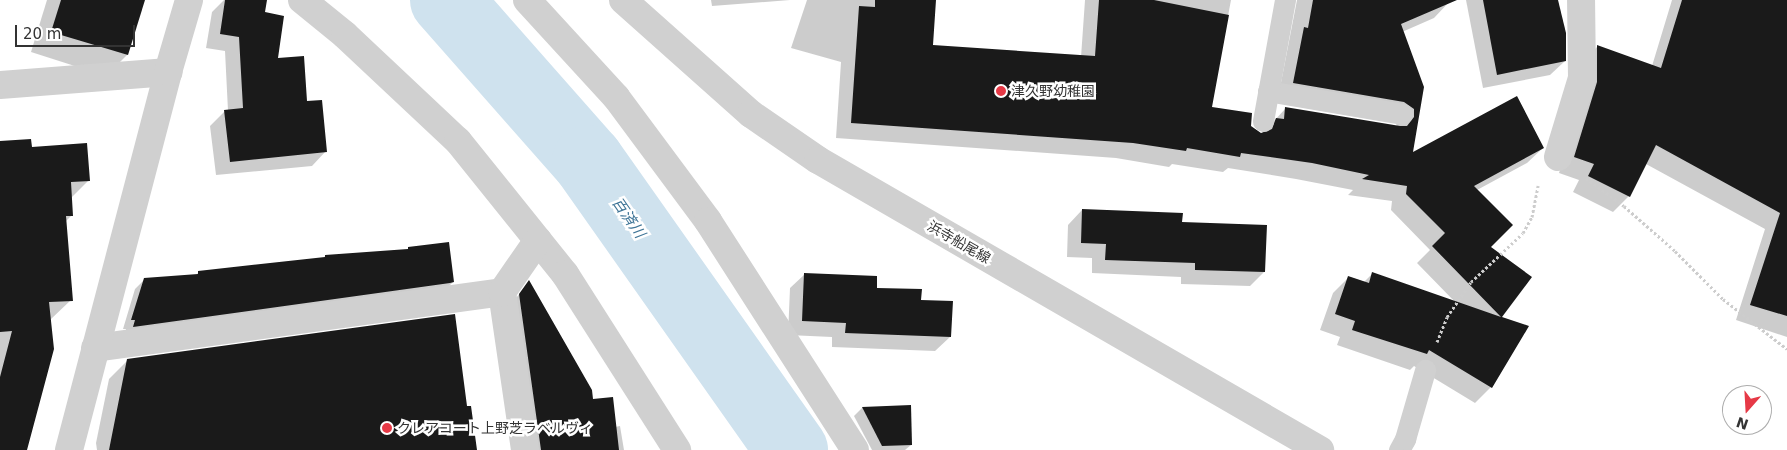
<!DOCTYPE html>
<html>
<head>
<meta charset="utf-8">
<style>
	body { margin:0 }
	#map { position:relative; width:1787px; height:450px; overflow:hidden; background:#fff; font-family:"DejaVu Sans","Noto Sans JP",sans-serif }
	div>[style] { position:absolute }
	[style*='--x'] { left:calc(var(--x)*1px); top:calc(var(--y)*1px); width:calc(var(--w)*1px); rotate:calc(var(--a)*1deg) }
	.shadow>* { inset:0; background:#0003 }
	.river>* { height:72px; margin:-36px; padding:0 36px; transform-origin:36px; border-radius:36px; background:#cfe2ee }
	.building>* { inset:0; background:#1a1a1a }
	.path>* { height:3px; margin-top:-1.5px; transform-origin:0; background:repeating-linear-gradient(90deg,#cdcdcd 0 2.5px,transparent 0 5px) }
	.service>* { height:21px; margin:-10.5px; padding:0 10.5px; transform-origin:10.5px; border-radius:10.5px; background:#d0d0d0 }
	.minor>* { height:28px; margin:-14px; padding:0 14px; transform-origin:14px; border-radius:14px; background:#d0d0d0 }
	.tertiary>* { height:28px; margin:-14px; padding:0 14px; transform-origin:14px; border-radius:14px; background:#d0d0d0 }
	.dots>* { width:14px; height:14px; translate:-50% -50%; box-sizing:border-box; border:2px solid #fff; border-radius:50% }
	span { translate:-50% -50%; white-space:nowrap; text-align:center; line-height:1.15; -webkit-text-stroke:5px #fff; paint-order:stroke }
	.poi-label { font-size:14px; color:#333 }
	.left { translate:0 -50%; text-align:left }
	.street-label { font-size:14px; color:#333 }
	.water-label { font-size:15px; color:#3f7597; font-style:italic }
	.north { position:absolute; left:1722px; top:385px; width:50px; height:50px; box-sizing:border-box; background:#fff; border:1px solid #adadad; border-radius:50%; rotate:199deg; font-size:14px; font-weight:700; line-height:20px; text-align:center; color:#333 }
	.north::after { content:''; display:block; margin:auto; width:18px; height:22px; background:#e63946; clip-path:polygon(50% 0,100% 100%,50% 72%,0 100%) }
	.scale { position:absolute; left:15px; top:25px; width:120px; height:22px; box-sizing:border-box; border:2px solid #333; border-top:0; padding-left:6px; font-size:15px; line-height:18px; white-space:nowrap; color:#333; -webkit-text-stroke:4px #fff; paint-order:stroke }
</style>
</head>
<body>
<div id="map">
	<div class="shadow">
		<i style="clip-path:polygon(47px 0,144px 0,127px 55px,106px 76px,31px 52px)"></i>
		<i style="clip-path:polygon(224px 0,242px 0,263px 13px,276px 59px,326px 151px,312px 166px,216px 175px,210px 126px,224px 112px,228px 111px,225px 51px,206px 48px,212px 12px)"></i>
		<i style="clip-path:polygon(711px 0,790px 0,712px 6px)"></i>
		<i style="clip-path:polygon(807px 0,934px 0,931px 46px,1081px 57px,1085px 0,1231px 0,1211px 108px,1250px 126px,1261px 135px,1286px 108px,1397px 127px,1395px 120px,1278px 98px,1297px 0,1451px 0,1434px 18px,1402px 32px,1423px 87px,1411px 154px,1543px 148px,1527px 163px,1477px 190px,1489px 247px,1530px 277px,1500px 318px,1491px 387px,1475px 403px,1414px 366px,1410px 370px,1337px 345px,1340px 337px,1320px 330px,1333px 293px,1349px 277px,1364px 282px,1372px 274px,1456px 303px,1417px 263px,1430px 250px,1391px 210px,1392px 201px,1348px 195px,1353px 190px,1296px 179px,1228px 168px,1223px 172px,1172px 164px,1169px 167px,1116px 158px,836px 138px,841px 62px,791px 48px)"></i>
		<i style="clip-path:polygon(1466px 0,1557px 0,1565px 61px,1550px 75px,1483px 88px)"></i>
		<i style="clip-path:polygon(1672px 0,1787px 0,1787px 337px,1736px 320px,1765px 229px,1646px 164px,1629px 196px,1613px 212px,1573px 192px,1579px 180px,1559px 173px,1582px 99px,1582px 62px,1598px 46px,1652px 66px)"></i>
		<i style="clip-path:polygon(0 143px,31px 148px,89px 180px,71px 198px,72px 215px,65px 222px,71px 300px,50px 320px,18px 450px,0 450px)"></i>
		<i style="clip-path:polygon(1082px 210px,1181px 223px,1264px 272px,1250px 286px,1181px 284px,1181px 277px,1092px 273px,1092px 258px,1067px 257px,1068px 225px)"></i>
		<i style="clip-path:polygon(407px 250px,453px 282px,444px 291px,125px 336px,126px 329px,123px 329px,135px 289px,145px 279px,196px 275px,199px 272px,323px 259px,325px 256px)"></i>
		<i style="clip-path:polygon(805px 274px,920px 301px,950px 337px,935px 351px,832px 347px,832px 337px,788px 335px,790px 288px)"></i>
		<i style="clip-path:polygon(529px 282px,592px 400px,615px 427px,620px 426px,624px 450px,533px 450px,512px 303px)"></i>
		<i style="clip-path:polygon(127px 361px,466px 408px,475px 450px,97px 450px,96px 443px,109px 379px)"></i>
		<i style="clip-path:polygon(909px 407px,911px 445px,905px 450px,872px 450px,854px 416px,862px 408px)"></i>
	</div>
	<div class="river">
		<i style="--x:446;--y:0;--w:215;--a:48.6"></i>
		<i style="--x:588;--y:161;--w:354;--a:54.8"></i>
	</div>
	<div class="building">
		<i style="clip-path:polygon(61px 0,145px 0,128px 55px,51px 32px)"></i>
		<i style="clip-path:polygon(225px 0,267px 0,265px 12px,284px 16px,278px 58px,304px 56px,307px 101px,322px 100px,327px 152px,230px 162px,224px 110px,243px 108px,239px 37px,220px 34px)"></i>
		<i style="clip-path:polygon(875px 0,936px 0,933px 45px,1095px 56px,1099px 0,1154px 0,1229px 15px,1212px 107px,1252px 113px,1251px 126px,1261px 133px,1272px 129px,1276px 118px,1284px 119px,1285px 107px,1400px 126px,1407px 126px,1414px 117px,1414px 109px,1404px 102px,1293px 83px,1304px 27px,1308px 28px,1313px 0,1457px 0,1401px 24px,1424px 87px,1413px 152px,1517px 96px,1544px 148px,1474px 186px,1513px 225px,1491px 247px,1532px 277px,1502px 317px,1529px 326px,1492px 388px,1429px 350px,1427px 354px,1352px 330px,1355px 321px,1335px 314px,1348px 276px,1369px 283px,1372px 272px,1501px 317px,1432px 246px,1445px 233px,1406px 194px,1407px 186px,1362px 179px,1369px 175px,1312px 163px,1241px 153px,1240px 157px,1187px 148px,1186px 151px,1133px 143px,851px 123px,859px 6px,875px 7px)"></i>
		<i style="clip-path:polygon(1483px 0,1558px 0,1566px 33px,1566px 61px,1497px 75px)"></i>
		<i style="clip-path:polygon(1682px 0,1787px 0,1787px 316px,1750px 305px,1780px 213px,1656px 145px,1630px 197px,1588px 176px,1594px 164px,1574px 157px,1597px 82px,1597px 45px,1661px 68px)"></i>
		<i style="clip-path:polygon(31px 139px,32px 147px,87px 143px,90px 181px,71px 182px,73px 216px,66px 216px,73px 301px,49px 302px,54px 349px,27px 450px,0 450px,0 377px,12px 331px,0 332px,0 141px)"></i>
		<i style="clip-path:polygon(1082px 209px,1183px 213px,1182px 222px,1267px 225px,1265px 272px,1195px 270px,1195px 263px,1105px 260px,1106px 244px,1081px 243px)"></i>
		<i style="clip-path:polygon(449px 242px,454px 282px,450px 283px,133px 327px,135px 320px,131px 320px,144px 278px,198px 274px,198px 271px,325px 257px,325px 255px,408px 249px,408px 247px)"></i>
		<i style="clip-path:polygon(804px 273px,877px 276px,877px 288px,922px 289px,921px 300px,953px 301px,951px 337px,845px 333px,846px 323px,802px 321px)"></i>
		<i style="clip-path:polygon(529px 280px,592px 390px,593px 399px,613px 397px,619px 450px,541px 450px,519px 294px)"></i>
		<i style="clip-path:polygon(455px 314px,467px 406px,471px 406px,477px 450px,109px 450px,127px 359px)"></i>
		<i style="clip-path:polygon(911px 405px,912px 445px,882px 446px,862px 407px)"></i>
	</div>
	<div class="path">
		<i style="--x:1586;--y:178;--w:47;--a:36.4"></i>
		<i style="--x:1624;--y:206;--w:68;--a:41.4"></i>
		<i style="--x:1675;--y:251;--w:68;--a:45"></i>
		<i style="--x:1723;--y:299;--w:81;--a:38"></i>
		<i style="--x:1437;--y:342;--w:27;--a:-68"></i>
		<i style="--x:1447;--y:317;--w:42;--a:-55.6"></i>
		<i style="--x:1471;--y:282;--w:71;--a:-43.3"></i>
		<i style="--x:1523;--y:233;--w:18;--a:-61"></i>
		<i style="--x:1532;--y:217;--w:32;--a:-79"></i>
	</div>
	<div class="service">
		<i style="--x:1268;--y:91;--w:136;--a:9.7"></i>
		<i style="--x:1263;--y:121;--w:123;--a:-79.7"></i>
		<i style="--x:1399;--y:450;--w:13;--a:-61"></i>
		<i style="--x:1405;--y:439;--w:72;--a:-73.8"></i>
	</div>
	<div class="minor">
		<i style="--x:302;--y:0;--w:55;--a:39.1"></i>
		<i style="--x:345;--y:35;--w:155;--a:43.2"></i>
		<i style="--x:458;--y:141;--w:171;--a:51.2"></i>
		<i style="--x:565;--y:274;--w:209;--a:57.5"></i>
		<i style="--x:527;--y:0;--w:132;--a:47.5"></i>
		<i style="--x:616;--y:97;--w:154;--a:53.4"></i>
		<i style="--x:708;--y:221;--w:272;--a:57.3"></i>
		<i style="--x:0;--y:85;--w:169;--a:-4.4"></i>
		<i style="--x:1558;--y:157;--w:83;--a:-73.1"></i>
		<i style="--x:1582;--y:78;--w:78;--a:-90.7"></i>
		<i style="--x:502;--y:292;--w:160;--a:81.7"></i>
		<i style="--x:95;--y:348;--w:411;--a:-7.8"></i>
		<i style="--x:502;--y:292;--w:63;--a:-55.3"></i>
		<i style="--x:69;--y:450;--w:391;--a:-75.3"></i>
		<i style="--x:168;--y:72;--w:75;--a:-73.7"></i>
	</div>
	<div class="tertiary">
		<i style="--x:623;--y:0;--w:171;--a:41.7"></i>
		<i style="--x:751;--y:114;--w:81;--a:34.5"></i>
		<i style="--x:818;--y:160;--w:580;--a:30.01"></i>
	</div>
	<div class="dots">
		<i style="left:1001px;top:91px;background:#e63946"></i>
		<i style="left:387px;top:428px;background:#e63946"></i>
	</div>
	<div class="poi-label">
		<span class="left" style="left:1011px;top:91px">津久野幼稚園</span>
		<span class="left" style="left:397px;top:428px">クレアコート上野芝ラベルヴィ</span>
	</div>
	<div class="street-label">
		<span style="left:959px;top:242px;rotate:30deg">浜寺船尾線</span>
	</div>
	<div class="water-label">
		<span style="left:628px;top:218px;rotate:55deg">百済川</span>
	</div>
	<div class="north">N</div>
	<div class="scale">20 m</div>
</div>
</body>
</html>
